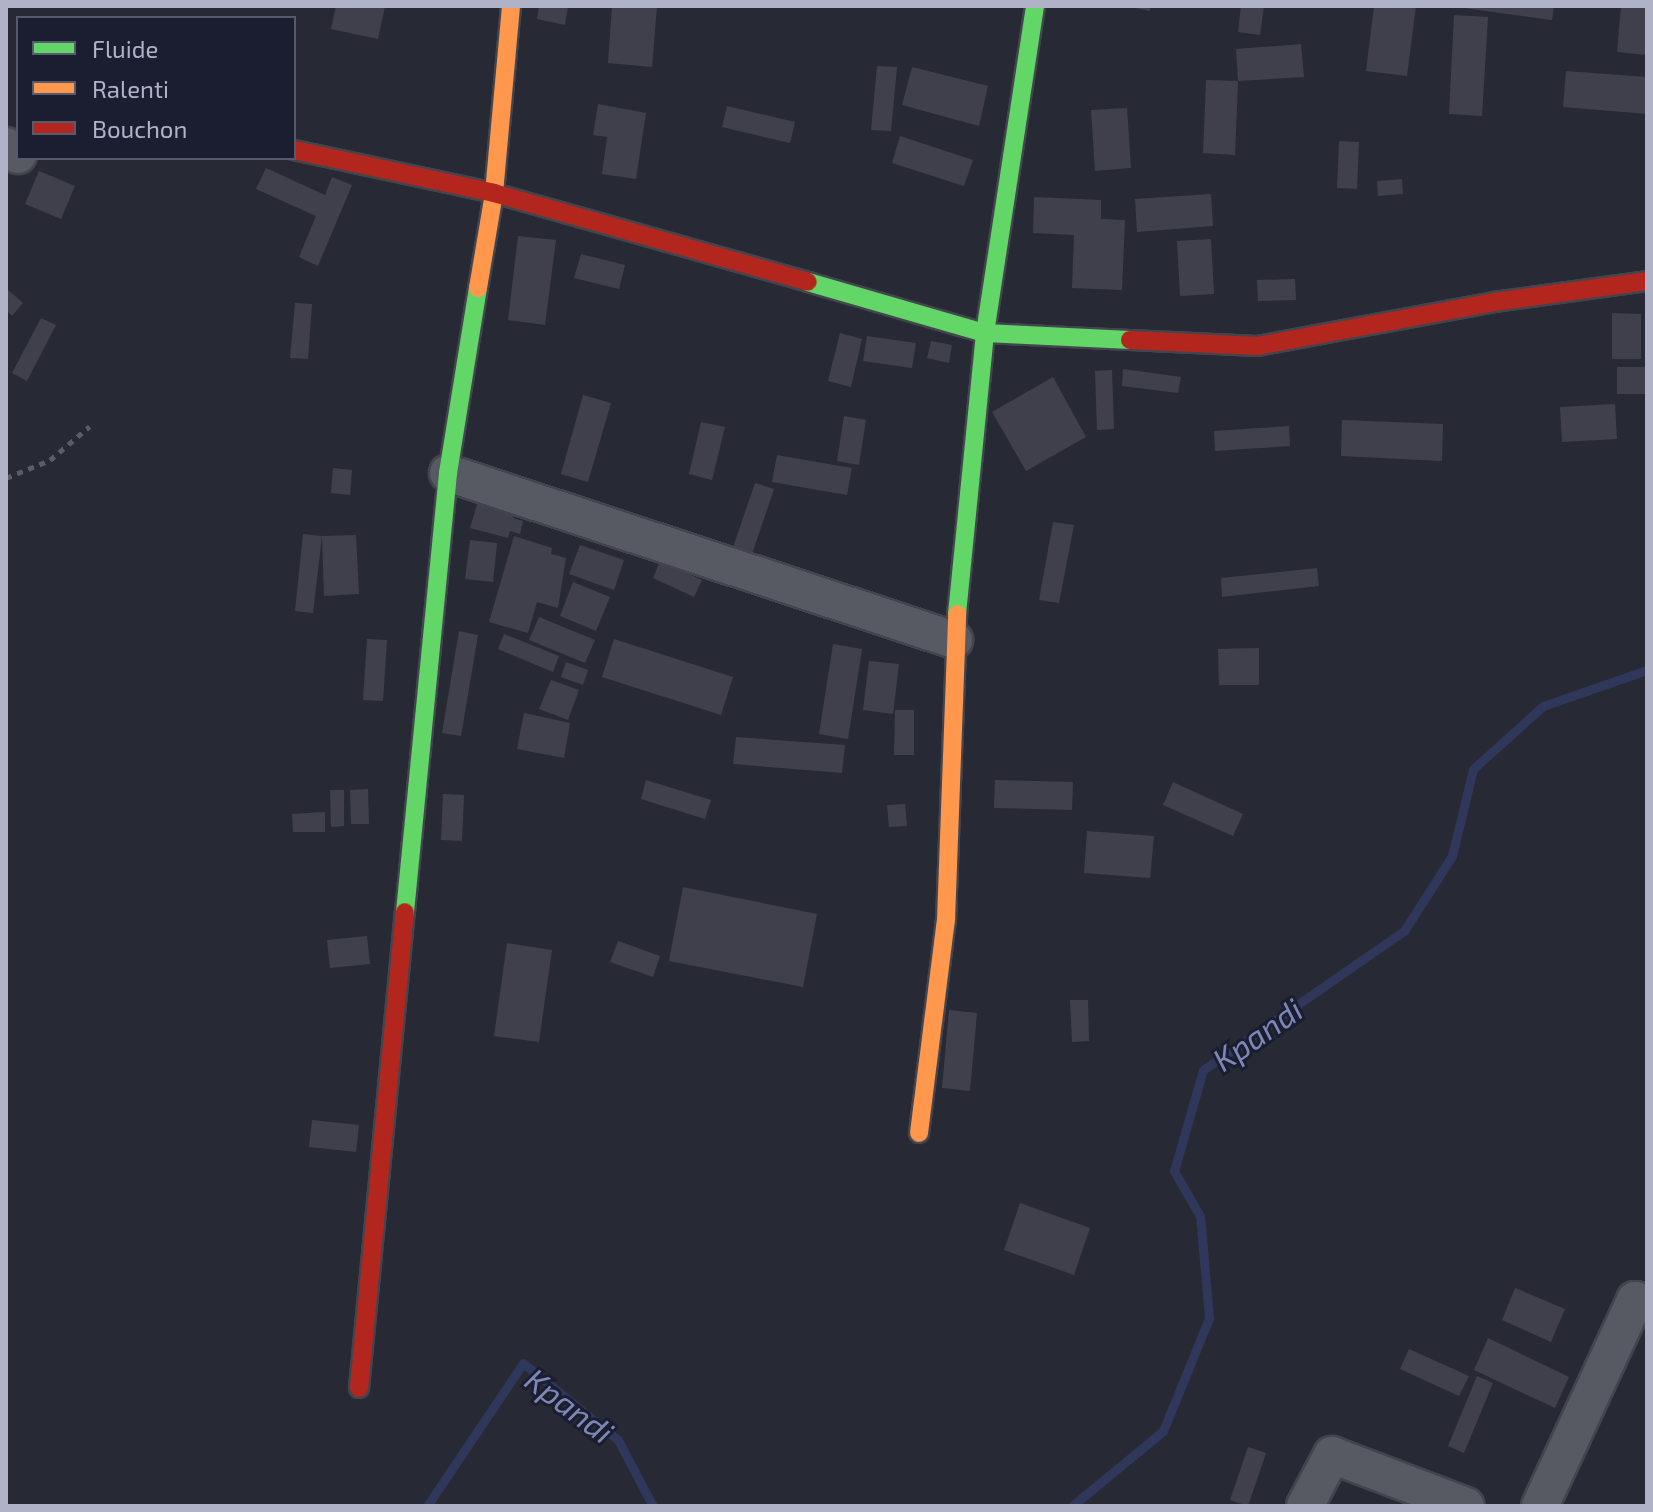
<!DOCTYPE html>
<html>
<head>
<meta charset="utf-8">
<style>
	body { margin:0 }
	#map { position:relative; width:1653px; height:1512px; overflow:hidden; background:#272a35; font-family:"Exo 2",sans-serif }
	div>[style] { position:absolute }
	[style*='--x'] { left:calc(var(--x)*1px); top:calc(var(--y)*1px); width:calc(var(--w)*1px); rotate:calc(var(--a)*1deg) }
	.stream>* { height:9px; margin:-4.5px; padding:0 4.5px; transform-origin:4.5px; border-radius:4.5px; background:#2f375b }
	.building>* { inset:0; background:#3f404b }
	.path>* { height:5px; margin-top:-2.5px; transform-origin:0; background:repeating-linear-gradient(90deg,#5a5d67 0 6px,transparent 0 12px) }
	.roads { filter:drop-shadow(2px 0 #43454e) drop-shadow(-2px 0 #43454e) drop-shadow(0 2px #43454e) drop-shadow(0 -2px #43454e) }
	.street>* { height:36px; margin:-18px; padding:0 18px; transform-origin:18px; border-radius:18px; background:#575963 }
	.fast>* { height:18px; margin:-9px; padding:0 9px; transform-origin:9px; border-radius:9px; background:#63d668 }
	.slow>* { height:18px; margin:-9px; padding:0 9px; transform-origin:9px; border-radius:9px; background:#ff974d }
	.jam>* { height:18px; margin:-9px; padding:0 9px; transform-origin:9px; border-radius:9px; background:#b3261e }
	span { translate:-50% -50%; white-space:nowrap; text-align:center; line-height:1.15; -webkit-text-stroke:6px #1a1e30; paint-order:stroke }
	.water-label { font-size:32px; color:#7e88b5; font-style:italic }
	.frame { position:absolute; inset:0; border:8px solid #b0b3c7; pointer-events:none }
	.legend { position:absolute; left:16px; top:16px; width:280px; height:144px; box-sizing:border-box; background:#1a1e30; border:2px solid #565a6c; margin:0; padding:10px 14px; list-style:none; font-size:24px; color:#b0b3c7 }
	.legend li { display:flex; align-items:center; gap:16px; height:40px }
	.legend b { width:40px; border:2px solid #565a6c }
</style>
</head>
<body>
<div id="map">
	<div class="stream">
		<i style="--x:427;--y:1506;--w:172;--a:-56.1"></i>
		<i style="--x:523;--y:1363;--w:122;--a:39"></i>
		<i style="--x:618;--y:1440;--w:75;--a:62.1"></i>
		<i style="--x:1072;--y:1506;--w:118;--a:-39.5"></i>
		<i style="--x:1163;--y:1431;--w:122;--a:-67.8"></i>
		<i style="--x:1209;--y:1318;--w:102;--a:-95"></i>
		<i style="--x:1200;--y:1216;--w:52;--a:-120"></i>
		<i style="--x:1174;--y:1171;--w:105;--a:-74"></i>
		<i style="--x:1203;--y:1070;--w:244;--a:-34.7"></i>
		<i style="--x:1404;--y:931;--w:89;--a:-57.4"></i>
		<i style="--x:1452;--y:856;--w:89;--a:-76.4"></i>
		<i style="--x:1473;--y:769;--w:94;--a:-42"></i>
		<i style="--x:1543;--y:706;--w:110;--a:-19.1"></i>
	</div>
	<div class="building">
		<i style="clip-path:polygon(336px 6px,385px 6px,378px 39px,331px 29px)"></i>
		<i style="clip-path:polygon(539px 6px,568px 6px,565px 25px,537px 19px)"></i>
		<i style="clip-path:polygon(612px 6px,657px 6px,652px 67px,608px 63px)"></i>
		<i style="clip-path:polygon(1126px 6px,1150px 6px,1150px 11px)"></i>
		<i style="clip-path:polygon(1241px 6px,1264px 6px,1260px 35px,1238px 32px)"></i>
		<i style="clip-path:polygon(1374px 6px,1416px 6px,1407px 76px,1366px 71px)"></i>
		<i style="clip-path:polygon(1449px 6px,1554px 6px,1552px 20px)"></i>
		<i style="clip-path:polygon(1621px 6px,1647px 6px,1647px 55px,1617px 52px)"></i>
		<i style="clip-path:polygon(1454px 15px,1488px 17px,1482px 116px,1449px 114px)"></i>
		<i style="clip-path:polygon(1301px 44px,1304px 77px,1238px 81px,1236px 49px)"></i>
		<i style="clip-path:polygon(877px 66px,897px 67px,891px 131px,871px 130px)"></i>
		<i style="clip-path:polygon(912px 67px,988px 86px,979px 126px,902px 105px)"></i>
		<i style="clip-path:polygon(1566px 71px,1647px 77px,1647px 114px,1563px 107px)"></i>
		<i style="clip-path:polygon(1206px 80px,1238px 81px,1235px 155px,1203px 153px)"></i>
		<i style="clip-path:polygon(598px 104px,646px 113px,636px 179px,602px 174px,607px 137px,593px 135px)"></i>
		<i style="clip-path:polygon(727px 106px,795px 122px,790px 143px,722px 127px)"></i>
		<i style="clip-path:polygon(1127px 108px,1131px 168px,1095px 171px,1091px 110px)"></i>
		<i style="clip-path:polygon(900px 136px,973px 160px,964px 186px,892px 163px)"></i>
		<i style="clip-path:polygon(1339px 141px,1359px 142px,1357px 189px,1337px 188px)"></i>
		<i style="clip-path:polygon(266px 168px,325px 195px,332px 177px,352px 185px,318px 266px,299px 257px,316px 216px,256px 189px)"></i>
		<i style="clip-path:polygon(39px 171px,75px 186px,61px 219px,25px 204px)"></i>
		<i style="clip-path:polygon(1402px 179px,1403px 194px,1378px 196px,1377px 181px)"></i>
		<i style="clip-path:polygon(1211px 194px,1213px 226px,1137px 232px,1135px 199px)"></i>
		<i style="clip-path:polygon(1034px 197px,1101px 200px,1101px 219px,1125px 220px,1122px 290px,1072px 288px,1074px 235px,1033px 233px)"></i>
		<i style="clip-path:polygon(518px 236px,556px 240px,545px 325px,508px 320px)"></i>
		<i style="clip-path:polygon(1211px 239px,1214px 294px,1180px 296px,1177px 241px)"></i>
		<i style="clip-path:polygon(581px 254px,625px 265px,619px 289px,574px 278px)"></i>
		<i style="clip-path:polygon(1295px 279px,1296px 300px,1258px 301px,1257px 280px)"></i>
		<i style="clip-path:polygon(6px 288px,23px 303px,12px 316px,6px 310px)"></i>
		<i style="clip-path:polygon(295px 303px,312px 304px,308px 359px,290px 358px)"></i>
		<i style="clip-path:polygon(1612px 313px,1641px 314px,1641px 359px,1612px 359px)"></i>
		<i style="clip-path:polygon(41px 318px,56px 325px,27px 381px,12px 373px)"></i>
		<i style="clip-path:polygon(840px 333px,862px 339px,851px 387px,828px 381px)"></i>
		<i style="clip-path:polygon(867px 336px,916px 343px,912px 368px,863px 361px)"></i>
		<i style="clip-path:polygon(931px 341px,952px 345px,949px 363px,927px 358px)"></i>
		<i style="clip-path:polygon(1617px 367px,1646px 367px,1646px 394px,1617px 394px)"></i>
		<i style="clip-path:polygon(1123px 369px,1181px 377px,1178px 393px,1122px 386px)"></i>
		<i style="clip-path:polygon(1112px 370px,1114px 429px,1097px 430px,1095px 371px)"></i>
		<i style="clip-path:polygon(1053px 377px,1086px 437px,1026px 471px,992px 412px)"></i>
		<i style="clip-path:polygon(583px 395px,611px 403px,588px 482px,561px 474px)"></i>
		<i style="clip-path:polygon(1615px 404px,1617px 439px,1562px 442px,1560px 407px)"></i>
		<i style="clip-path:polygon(844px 416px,866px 420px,859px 465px,837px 461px)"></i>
		<i style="clip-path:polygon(1342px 420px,1443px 424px,1442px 461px,1341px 456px)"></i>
		<i style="clip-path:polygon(701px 422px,725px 427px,712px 480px,689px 474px)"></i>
		<i style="clip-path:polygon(1289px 426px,1290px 446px,1215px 451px,1214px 431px)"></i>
		<i style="clip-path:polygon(777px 455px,852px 468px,847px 495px,772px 482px)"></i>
		<i style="clip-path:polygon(333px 468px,352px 470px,350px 495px,331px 493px)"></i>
		<i style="clip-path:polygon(755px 483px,774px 489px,750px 560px,731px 553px)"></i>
		<i style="clip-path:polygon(478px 501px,516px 512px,513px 518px,523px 521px,520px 534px,510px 531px,508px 538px,470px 528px)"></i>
		<i style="clip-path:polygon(1053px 522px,1074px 525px,1059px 603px,1039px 600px)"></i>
		<i style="clip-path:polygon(303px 534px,322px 536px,313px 613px,295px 611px)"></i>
		<i style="clip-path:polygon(356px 535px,359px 594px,324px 596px,322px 536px)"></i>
		<i style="clip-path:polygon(514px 536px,552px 548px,551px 554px,566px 558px,558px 608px,537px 602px,528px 633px,489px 622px)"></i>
		<i style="clip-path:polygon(470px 540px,497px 543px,493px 582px,465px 579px)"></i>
		<i style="clip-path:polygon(580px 545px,624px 560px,614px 590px,569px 574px)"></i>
		<i style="clip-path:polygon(660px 561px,702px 580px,694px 597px,653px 578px)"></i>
		<i style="clip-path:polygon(1317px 568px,1319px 586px,1222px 597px,1221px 578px)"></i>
		<i style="clip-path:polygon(573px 582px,610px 597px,596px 631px,560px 616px)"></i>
		<i style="clip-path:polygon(539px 617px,595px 640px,585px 663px,529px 640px)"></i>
		<i style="clip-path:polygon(459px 631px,478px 635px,461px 736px,442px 733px)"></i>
		<i style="clip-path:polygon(504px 634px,559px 656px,553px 672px,498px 649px)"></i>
		<i style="clip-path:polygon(367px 639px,387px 640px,383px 701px,363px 700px)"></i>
		<i style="clip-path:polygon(614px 639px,733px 677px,721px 715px,602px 677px)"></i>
		<i style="clip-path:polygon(833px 644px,862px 649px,848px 739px,819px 734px)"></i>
		<i style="clip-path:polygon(1259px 648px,1259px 685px,1219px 685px,1218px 649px)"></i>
		<i style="clip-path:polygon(869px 661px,899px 664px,893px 714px,863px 710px)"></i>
		<i style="clip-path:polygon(566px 662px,588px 670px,583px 685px,561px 677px)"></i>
		<i style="clip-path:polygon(551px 680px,579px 690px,568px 720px,539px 709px)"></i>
		<i style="clip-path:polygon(895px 710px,914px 710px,914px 755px,894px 755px)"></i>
		<i style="clip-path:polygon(524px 713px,570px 723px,564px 758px,517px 749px)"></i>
		<i style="clip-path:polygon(736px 737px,845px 745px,842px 773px,733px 764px)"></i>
		<i style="clip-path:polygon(646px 780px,711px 800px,705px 819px,641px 799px)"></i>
		<i style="clip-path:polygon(995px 780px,1073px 782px,1072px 810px,994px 808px)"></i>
		<i style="clip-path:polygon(1173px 782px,1243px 814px,1233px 836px,1163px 805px)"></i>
		<i style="clip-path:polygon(368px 789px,369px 824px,351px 824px,350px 790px)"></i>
		<i style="clip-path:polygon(330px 790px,344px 790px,344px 826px,331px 827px)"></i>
		<i style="clip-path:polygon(443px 794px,464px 795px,462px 841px,441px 840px)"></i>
		<i style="clip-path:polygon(905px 804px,907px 826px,889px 827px,887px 805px)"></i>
		<i style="clip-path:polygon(325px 812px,325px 832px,293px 832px,292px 814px)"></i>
		<i style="clip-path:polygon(1087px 831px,1154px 836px,1150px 878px,1084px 873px)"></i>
		<i style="clip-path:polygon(683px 887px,817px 914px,803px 987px,669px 961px)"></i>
		<i style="clip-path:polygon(367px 936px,370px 964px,330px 968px,327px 940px)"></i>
		<i style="clip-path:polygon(618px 941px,660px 956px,653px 977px,610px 962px)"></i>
		<i style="clip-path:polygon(507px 943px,552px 950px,539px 1042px,494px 1036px)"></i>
		<i style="clip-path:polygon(1070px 1000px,1088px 1000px,1089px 1041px,1072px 1042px)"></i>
		<i style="clip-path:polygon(949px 1010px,977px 1013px,970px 1091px,942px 1088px)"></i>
		<i style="clip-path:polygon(312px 1120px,359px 1125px,356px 1152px,309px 1147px)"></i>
		<i style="clip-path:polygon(1020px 1203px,1090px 1228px,1074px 1275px,1004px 1250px)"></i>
		<i style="clip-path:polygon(1515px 1288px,1565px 1309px,1551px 1342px,1502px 1320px)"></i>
		<i style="clip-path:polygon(1488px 1338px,1569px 1377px,1555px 1408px,1474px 1370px)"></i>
		<i style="clip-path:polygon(1409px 1349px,1469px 1376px,1459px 1396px,1400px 1369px)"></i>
		<i style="clip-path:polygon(1477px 1376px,1493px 1383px,1464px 1453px,1448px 1446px)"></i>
		<i style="clip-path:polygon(1248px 1447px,1266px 1453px,1248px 1506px,1230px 1500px)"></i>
	</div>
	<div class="path">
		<i style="--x:6;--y:478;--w:48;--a:-22.2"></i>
		<i style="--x:50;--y:460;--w:52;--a:-40.4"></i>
	</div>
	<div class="roads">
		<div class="street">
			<i style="--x:6;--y:146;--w:15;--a:37"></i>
			<i style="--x:448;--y:473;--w:533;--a:18.26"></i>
			<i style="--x:1305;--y:1506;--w:58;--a:-62.1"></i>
			<i style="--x:1332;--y:1455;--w:143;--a:20.8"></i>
			<i style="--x:1540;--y:1506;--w:227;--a:-65.2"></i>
			<i style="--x:1635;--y:1300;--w:13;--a:23"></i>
		</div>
		<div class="fast">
			<i style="--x:808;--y:282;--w:184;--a:16.1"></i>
			<i style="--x:985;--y:333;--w:145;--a:2.8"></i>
			<i style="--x:957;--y:614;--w:282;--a:-84.3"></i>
			<i style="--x:985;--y:333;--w:331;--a:-81.3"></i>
			<i style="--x:405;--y:912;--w:441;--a:-84.4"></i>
			<i style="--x:448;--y:473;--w:187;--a:-80.8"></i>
		</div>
		<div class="slow">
			<i style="--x:478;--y:288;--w:96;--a:-80.4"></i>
			<i style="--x:494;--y:193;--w:188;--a:-84.8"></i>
			<i style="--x:919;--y:1133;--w:215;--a:-82.8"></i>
			<i style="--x:946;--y:920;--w:306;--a:-87.9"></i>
		</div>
		<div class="jam">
			<i style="--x:294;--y:150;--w:205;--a:12.1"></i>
			<i style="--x:494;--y:193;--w:326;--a:15.8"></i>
			<i style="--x:1130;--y:340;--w:127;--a:2.7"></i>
			<i style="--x:1257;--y:346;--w:241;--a:-10.5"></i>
			<i style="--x:1494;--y:302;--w:154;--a:-7.8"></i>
			<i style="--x:359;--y:1388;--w:478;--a:-84.5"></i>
		</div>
	</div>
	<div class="water-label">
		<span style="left:1257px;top:1034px;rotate:-35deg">Kpandi</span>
		<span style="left:570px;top:1405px;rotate:37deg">Kpandi</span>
	</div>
	<div class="frame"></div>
	<ul class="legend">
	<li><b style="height:10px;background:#63d668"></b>Fluide</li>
	<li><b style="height:10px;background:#ff974d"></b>Ralenti</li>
	<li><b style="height:10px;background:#b3261e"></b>Bouchon</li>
	</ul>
</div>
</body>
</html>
